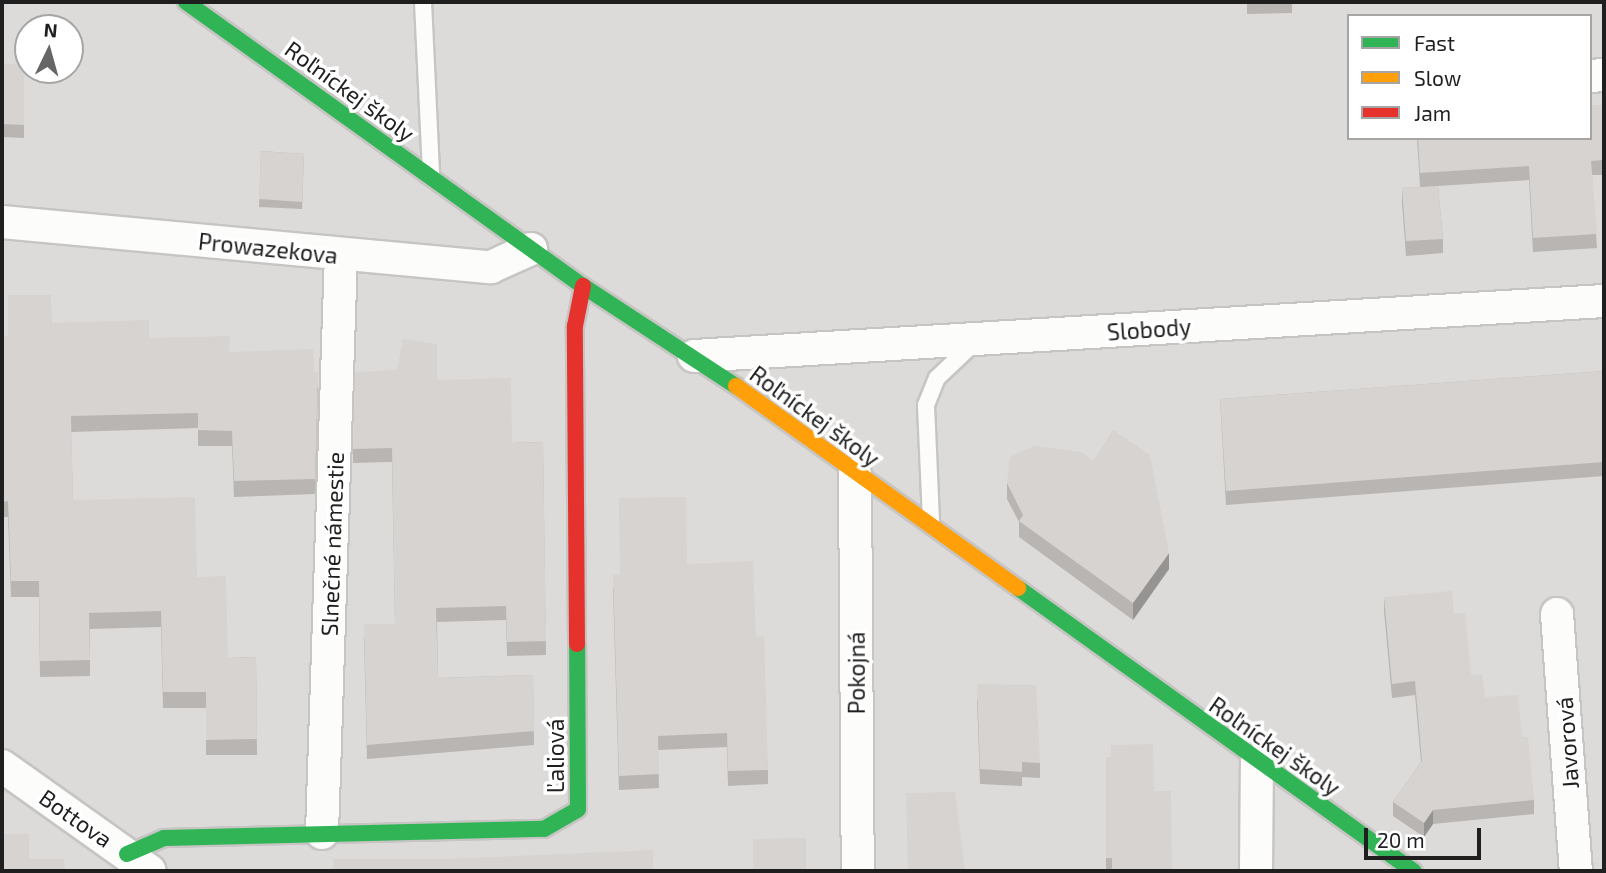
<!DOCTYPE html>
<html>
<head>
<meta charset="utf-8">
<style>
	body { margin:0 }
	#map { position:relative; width:1606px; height:873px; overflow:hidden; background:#eeebe7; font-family:"Exo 2",sans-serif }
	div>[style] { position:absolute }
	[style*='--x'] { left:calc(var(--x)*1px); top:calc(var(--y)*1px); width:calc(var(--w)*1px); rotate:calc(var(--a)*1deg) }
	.residential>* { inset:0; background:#dddbd9 }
	.roads { filter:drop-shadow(2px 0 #c6c5c3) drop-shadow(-2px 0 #c6c5c3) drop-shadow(0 2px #c6c5c3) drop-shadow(0 -2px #c6c5c3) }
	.lane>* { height:16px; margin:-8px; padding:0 8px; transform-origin:8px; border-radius:8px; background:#fcfcfb }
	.street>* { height:32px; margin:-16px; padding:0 16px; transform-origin:16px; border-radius:16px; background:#fcfcfb }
	.fast>* { height:16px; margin:-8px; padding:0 8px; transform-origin:8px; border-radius:8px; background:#30b455 }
	.slow>* { height:16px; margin:-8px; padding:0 8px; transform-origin:8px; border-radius:8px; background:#ff9f0a }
	.jam>* { height:16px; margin:-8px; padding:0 8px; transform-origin:8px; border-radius:8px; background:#e5322d }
	.wall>* { inset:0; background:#b8b5b3 }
	.shaded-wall>* { inset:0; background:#969492 }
	.building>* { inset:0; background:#d6d3d0 }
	span { translate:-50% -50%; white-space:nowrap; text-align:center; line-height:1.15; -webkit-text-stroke:7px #fff; paint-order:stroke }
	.street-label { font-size:23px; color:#1f1f1f }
	.frame { position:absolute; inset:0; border:4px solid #1f1f1f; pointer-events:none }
	.legend { position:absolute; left:1347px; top:14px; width:245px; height:126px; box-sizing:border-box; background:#fff; border:2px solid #a5a5a5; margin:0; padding:9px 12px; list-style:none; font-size:21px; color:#1f1f1f }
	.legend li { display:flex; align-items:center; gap:14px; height:35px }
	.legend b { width:35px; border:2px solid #a5a5a5 }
	.north { position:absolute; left:14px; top:14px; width:70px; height:70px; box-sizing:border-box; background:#fff; border:2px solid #a5a5a5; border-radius:50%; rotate:5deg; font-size:19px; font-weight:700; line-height:28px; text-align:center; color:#1f1f1f }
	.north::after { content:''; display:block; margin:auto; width:24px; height:32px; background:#676665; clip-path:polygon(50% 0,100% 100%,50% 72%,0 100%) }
	.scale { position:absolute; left:1364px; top:828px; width:117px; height:32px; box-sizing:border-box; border:4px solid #1f1f1f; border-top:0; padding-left:9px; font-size:21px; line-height:24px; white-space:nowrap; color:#1f1f1f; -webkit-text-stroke:5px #fff; paint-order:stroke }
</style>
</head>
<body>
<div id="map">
	<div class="residential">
		<i style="clip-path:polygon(evenodd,2px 2px,1604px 2px,1604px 871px,2px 871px,2px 2px,1349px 16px,1590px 16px,1590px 138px,1349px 138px,1349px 16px,2px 2px,28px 28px,70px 28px,70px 70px,28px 70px,28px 28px)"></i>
	</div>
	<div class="roads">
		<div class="lane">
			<i style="--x:423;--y:2;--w:172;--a:87.3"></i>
			<i style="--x:931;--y:520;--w:115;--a:-92.5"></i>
			<i style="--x:926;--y:405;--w:29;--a:-68"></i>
			<i style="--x:937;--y:378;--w:54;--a:-43.5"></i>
		</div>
		<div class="street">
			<i style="--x:1590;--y:76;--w:14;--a:-4"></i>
			<i style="--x:2;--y:222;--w:491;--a:5.3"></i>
			<i style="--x:491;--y:267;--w:44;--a:-24.2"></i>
			<i style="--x:694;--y:356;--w:912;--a:-3.46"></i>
			<i style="--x:855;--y:474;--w:397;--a:89.6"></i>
			<i style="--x:1557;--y:614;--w:258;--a:85.8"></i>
			<i style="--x:2;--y:766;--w:181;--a:35.4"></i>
			<i style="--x:322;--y:833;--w:578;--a:-88.12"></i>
			<i style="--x:1256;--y:871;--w:109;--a:-89.5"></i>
		</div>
		<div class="fast">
			<i style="--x:186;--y:2;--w:488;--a:35.6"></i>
			<i style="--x:583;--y:286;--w:183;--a:33.2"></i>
			<i style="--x:1018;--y:588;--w:487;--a:35.6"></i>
			<i style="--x:127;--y:854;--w:40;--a:-23.4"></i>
			<i style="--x:164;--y:838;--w:380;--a:-1.4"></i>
			<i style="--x:544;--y:829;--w:39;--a:-30"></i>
			<i style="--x:578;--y:809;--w:165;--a:-90.3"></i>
		</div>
		<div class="slow">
			<i style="--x:736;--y:386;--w:347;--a:35.6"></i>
		</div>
		<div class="jam">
			<i style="--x:577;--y:644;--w:318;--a:-90.4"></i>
			<i style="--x:575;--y:326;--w:41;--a:-78.7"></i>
		</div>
	</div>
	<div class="wall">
		<i style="clip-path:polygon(1247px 2px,1292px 2px,1292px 13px,1247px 14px)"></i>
		<i style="clip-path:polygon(2px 64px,24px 64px,24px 138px,2px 137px)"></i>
		<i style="clip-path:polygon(1604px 105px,1604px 175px,1592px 175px,1597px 248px,1533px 252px,1529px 180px,1438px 186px,1443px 239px,1443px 253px,1406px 256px,1402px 203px,1402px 188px,1420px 187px,1417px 138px,1590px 138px)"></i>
		<i style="clip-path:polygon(261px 151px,304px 154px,302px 209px,259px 207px)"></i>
		<i style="clip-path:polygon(52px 323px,230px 352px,314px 372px,318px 388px,315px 494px,234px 497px,232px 446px,198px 446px,198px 428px,71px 432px,73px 500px,197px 577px,228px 658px,256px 657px,257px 755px,206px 755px,206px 708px,163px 708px,161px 627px,90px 629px,90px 676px,40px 677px,39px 597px,11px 597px,8px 517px,2px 517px,2px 336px,8px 336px)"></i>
		<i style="clip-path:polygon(1604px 371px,1604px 476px,1226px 505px,1220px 399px)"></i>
		<i style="clip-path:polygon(437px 380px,512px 443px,543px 442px,546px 655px,507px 656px,506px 620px,437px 622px,438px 678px,533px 675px,534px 745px,367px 759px,364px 638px,395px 624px,392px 462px,353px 463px,353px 449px)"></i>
		<i style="clip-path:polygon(1007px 483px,1169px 569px,1133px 620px,1019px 537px,1019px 522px,1007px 499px)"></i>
		<i style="clip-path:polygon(687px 564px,756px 637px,768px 770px,768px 784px,728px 786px,727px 747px,658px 750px,659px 788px,619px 790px,613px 589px,620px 574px)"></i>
		<i style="clip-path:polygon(1384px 597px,1454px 614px,1471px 675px,1485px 697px,1522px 737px,1534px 800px,1534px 814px,1433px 824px,1424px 837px,1393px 816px,1393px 802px,1421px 762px,1415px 695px,1392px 698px,1384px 611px)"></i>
		<i style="clip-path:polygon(977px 699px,1040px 763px,1040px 778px,1022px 777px,1022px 786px,980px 784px)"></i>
		<i style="clip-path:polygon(1106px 757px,1154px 791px,1112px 870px,1106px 871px)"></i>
	</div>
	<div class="shaded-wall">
		<i style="clip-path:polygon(1169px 553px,1169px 569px,1133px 620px,1133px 603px)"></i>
		<i style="clip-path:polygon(1433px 810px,1433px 824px,1424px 837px,1424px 823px)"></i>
	</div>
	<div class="building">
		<i style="clip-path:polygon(2px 64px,24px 64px,24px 125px,2px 124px)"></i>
		<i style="clip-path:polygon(1590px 105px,1604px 105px,1604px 160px,1591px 161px,1597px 234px,1533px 238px,1529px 166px,1420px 173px,1418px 138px,1590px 138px)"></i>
		<i style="clip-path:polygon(261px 151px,304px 154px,302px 202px,259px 199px)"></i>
		<i style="clip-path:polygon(1438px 186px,1443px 239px,1406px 241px,1402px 188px)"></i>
		<i style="clip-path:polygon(8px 295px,51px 295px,52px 323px,149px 320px,149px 338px,230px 336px,229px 352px,313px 349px,314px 372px,318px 372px,315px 479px,234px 481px,232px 431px,198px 430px,198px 413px,71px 416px,73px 500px,195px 497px,197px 577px,226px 576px,228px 658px,256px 657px,257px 739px,206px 740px,206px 692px,163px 692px,161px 611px,89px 613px,90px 660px,40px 661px,39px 581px,11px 581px,8px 501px,2px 502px,2px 336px,8px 336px)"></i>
		<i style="clip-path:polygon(403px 339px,437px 344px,437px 380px,511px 378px,512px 443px,543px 442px,546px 641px,507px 642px,506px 606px,436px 608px,438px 678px,533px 675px,534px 731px,367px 745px,364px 624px,395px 624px,392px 448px,353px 449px,355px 372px,397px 370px)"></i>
		<i style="clip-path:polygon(1604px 371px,1604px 462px,1226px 491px,1220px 399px)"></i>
		<i style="clip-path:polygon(1113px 430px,1150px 455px,1169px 553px,1133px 603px,1019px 521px,1023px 515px,1007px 483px,1010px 457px,1034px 446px,1082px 452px,1093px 461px)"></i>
		<i style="clip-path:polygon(686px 497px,687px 564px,753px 561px,756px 637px,764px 636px,768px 770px,728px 771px,727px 733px,658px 736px,659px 774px,619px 776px,613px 575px,620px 574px,619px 498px)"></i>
		<i style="clip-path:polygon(1452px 591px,1454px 614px,1465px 613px,1471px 675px,1482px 674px,1485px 697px,1518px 695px,1522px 737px,1528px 737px,1534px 800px,1433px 810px,1424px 823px,1393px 802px,1422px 761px,1415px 681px,1392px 684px,1384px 597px)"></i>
		<i style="clip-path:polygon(977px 684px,1036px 685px,1040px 763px,1022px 762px,1022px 772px,980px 769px)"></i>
		<i style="clip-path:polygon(1153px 744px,1154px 791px,1171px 791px,1172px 871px,1112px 871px,1112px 858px,1106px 858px,1106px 757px,1111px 757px,1111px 745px)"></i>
		<i style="clip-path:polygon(955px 792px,965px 871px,908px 871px,906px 793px)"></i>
		<i style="clip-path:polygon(2px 834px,29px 834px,29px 859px,64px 859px,65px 871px,2px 871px)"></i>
		<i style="clip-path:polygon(806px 838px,806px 871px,753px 871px,753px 839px)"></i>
		<i style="clip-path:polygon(653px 850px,653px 871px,333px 871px,333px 859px,448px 859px)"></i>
	</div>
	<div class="street-label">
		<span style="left:350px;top:91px;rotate:36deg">Roľníckej školy</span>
		<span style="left:268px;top:248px;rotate:6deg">Prowazekova</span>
		<span style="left:1149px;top:329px;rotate:-4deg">Slobody</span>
		<span style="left:815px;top:416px;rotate:36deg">Roľníckej školy</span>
		<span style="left:332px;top:544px;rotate:-88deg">Slnečné námestie</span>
		<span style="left:856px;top:673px;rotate:-90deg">Pokojná</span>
		<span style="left:1567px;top:743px;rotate:-94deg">Javorová</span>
		<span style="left:1275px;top:746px;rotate:35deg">Roľníckej školy</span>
		<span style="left:555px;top:756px;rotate:-90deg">Ľaliová</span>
		<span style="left:76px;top:818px;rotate:35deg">Bottova</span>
	</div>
	<div class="frame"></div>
	<ul class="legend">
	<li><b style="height:9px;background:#30b455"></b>Fast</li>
	<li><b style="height:9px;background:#ff9f0a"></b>Slow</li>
	<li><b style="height:9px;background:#e5322d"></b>Jam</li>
	</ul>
	<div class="north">N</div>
	<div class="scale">20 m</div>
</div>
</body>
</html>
